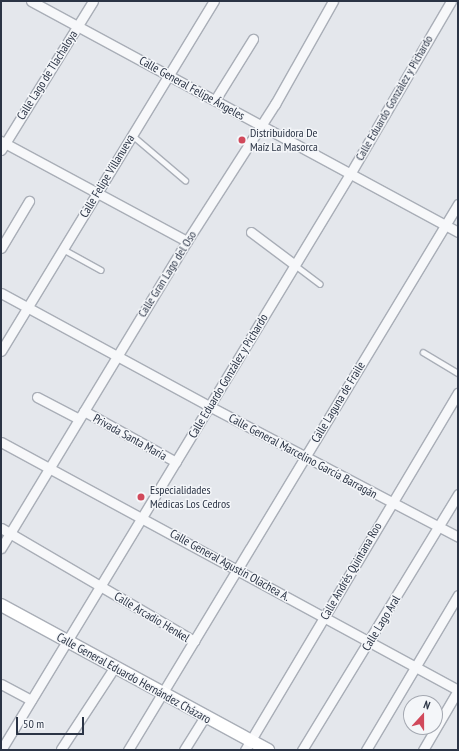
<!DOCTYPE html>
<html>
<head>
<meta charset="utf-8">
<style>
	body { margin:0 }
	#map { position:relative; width:459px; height:751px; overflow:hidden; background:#e4e7ec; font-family:"PT Sans Narrow",sans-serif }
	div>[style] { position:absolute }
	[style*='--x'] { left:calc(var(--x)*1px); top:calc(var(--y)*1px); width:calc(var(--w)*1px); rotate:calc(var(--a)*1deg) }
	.roads { filter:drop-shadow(1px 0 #a9aeb7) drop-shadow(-1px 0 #a9aeb7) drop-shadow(0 1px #a9aeb7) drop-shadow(0 -1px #a9aeb7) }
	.lane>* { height:4.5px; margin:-2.25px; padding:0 2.25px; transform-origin:2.25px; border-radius:2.25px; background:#f7f8fa }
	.street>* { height:9px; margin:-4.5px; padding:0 4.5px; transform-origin:4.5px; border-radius:4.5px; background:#f7f8fa }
	.secondary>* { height:12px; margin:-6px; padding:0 6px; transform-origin:6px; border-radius:6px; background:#fff }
	.dots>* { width:11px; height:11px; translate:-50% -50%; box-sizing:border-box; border:2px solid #f4f6f9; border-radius:50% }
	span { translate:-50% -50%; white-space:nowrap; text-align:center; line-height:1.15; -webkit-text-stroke:3px #f4f6f9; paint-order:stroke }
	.street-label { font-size:12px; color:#2b3445 }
	.poi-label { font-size:12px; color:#2b3445 }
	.left { translate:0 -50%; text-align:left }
	.frame { position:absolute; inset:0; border:2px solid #2b3445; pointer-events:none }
	.north { position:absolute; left:403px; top:695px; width:40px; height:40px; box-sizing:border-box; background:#f4f6f9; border:1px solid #a4a8b1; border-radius:50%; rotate:21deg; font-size:11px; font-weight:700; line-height:16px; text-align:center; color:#2b3445 }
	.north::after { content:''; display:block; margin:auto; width:14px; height:18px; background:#d1495b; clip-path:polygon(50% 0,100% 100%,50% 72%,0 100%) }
	.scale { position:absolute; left:16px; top:717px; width:68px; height:18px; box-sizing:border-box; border:2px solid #2b3445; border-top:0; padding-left:5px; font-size:12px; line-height:14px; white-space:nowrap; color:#2b3445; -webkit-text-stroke:3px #f4f6f9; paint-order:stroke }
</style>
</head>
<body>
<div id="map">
	<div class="roads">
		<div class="lane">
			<i style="--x:132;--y:135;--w:70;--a:40.3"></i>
			<i style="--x:63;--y:249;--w:43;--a:28.9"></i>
			<i style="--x:295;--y:265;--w:31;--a:37"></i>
			<i style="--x:423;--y:352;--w:41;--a:31"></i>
		</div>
		<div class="street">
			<i style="--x:31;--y:1;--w:485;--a:28.4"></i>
			<i style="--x:215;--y:100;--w:72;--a:-58.1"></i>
			<i style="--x:1;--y:141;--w:211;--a:28.3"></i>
			<i style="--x:1;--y:150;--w:175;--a:-58.3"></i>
			<i style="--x:251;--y:232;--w:55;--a:36.9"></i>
			<i style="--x:1;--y:248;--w:55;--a:-59.2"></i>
			<i style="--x:1;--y:293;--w:237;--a:28.5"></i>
			<i style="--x:209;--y:406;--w:281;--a:27.7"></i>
			<i style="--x:1;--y:351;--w:410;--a:-58.7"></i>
			<i style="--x:37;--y:397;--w:47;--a:27.6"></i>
			<i style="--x:84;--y:411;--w:105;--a:29"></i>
			<i style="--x:1;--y:442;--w:520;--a:28.49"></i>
			<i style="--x:1;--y:528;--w:224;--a:30.3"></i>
			<i style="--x:1;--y:548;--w:359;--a:-58.8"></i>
			<i style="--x:187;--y:241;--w:163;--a:-57.3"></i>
			<i style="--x:275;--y:104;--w:118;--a:-60.6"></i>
			<i style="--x:1;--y:684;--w:34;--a:28"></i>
			<i style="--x:61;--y:749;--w:97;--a:-56.8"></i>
			<i style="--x:1;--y:750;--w:673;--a:-58.79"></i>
			<i style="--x:350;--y:174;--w:200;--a:-59.7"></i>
			<i style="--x:128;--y:750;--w:638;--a:-58.85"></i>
			<i style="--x:184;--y:750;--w:39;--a:-58"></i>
			<i style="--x:245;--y:750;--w:416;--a:-59.2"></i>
			<i style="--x:302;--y:750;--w:300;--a:-58.6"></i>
			<i style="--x:366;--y:750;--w:180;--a:-59.3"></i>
			<i style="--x:423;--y:750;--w:69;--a:-59.7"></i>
		</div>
		<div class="secondary">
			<i style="--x:1;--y:605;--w:304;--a:28.5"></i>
		</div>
	</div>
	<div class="dots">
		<i style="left:242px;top:140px;background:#d1495b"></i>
		<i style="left:141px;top:497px;background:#d1495b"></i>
	</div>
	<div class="street-label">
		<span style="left:47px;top:75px;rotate:-58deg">Calle Lago de Tlachaloya</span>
		<span style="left:192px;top:88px;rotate:29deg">Calle General Felipe Ángeles</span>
		<span style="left:394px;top:98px;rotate:-60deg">Calle Eduardo González y Pichardo</span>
		<span style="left:107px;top:176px;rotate:-59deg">Calle Felipe Villanueva</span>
		<span style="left:167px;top:274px;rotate:-58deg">Calle Gran Lago del Oso</span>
		<span style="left:228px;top:376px;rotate:-59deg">Calle Eduardo González y Pichardo</span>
		<span style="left:338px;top:402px;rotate:-59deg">Calle Laguna de Fraile</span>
		<span style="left:130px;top:437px;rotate:29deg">Privada Santa María</span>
		<span style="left:303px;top:456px;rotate:28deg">Calle General Marcelino García Barragán</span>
		<span style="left:230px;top:565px;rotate:29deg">Calle General Agustín Olachea A.</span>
		<span style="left:351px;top:571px;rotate:-60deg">Calle Andrés Quintana Roo</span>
		<span style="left:152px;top:617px;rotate:31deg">Calle Arcadio Henkel</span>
		<span style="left:381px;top:623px;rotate:-59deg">Calle Lago Aral</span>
		<span style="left:134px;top:678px;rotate:29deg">Calle General Eduardo Hernández Cházaro</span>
	</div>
	<div class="poi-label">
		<span class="left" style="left:250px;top:140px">Distribuidora De<br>Maíz La Masorca</span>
		<span class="left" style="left:150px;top:497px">Especialidades<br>Medicas Los Cedros</span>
	</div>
	<div class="frame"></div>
	<div class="north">N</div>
	<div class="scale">50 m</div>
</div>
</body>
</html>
